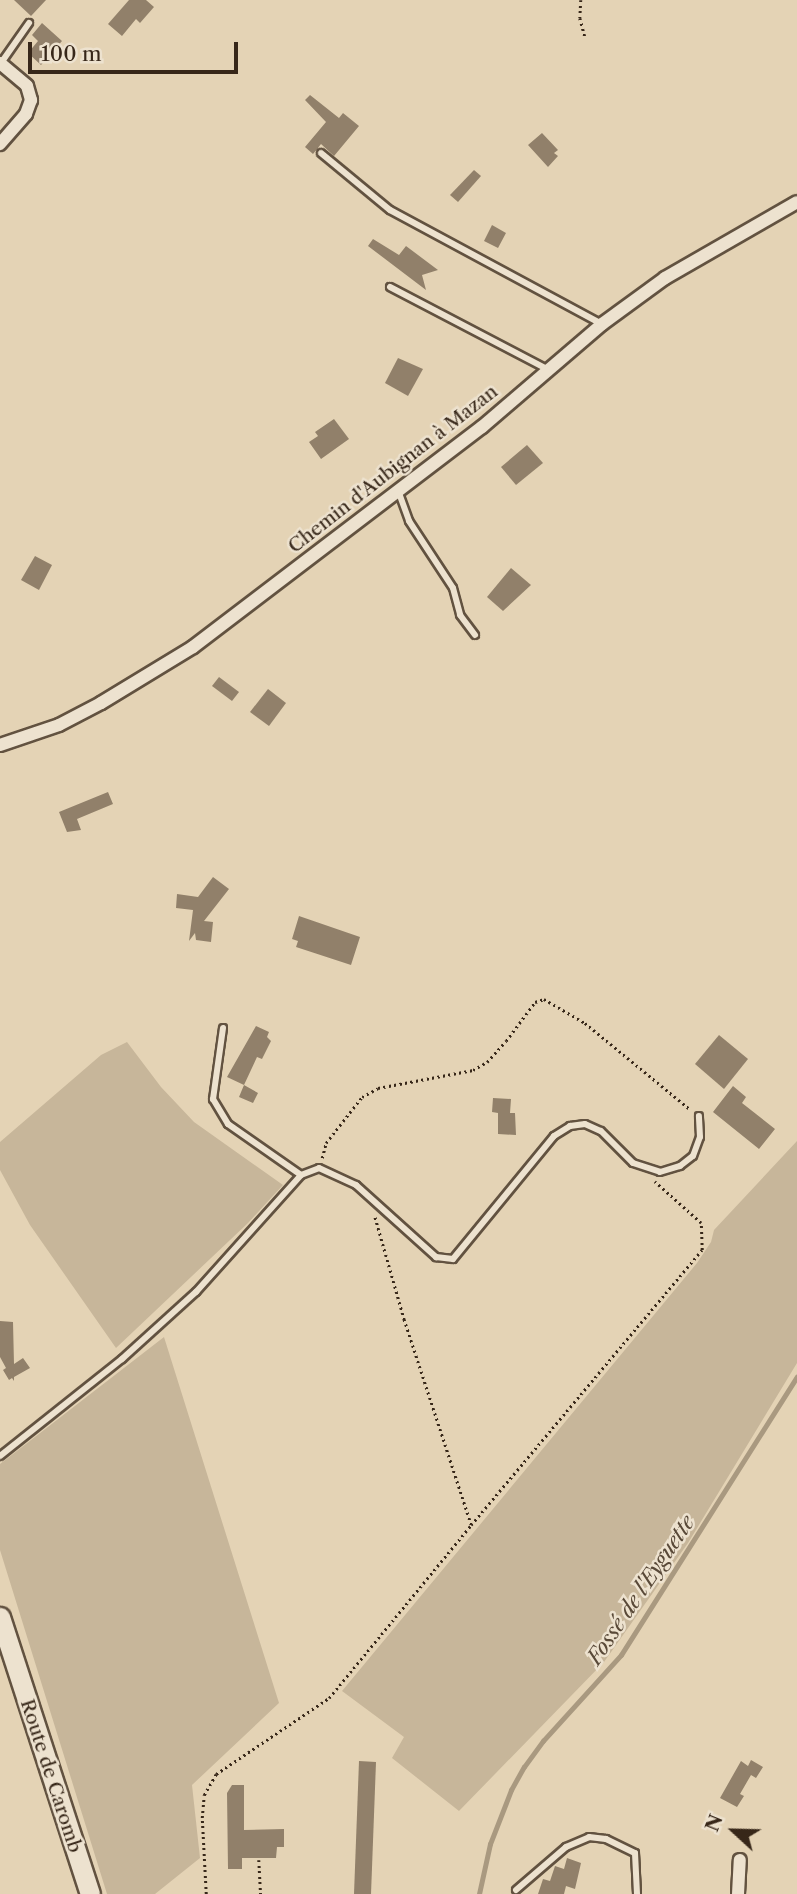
<!DOCTYPE html>
<html>
<head>
<meta charset="utf-8">
<style>
	body { margin:0 }
	#map { position:relative; width:797px; height:1894px; overflow:hidden; background:#e4d3b5; font-family:"Libre Caslon Text",serif }
	div>[style] { position:absolute }
	[style*='--x'] { left:calc(var(--x)*1px); top:calc(var(--y)*1px); width:calc(var(--w)*1px); rotate:calc(var(--a)*1deg) }
	.green>* { inset:0; background:#c7b69a }
	.stream>* { height:4.5px; margin:-2.25px; padding:0 2.25px; transform-origin:2.25px; border-radius:2.25px; background:#a99980 }
	.building>* { inset:0; background:#91806a }
	.path>* { height:2.5px; margin-top:-1.25px; transform-origin:0; background:repeating-linear-gradient(90deg,#372719 0 2px,transparent 0 5.5px) }
	.roads { filter:drop-shadow(2px 0 #625240) drop-shadow(-2px 0 #625240) drop-shadow(0 2px #625240) drop-shadow(0 -2px #625240) }
	.service>* { height:6px; margin:-3px; padding:0 3px; transform-origin:3px; border-radius:3px; background:#ede2cf }
	.minor>* { height:12px; margin:-6px; padding:0 6px; transform-origin:6px; border-radius:6px; background:#ede2cf }
	.secondary>* { height:19px; margin:-9.5px; padding:0 9.5px; transform-origin:9.5px; border-radius:9.5px; background:#ede2cf }
	span { translate:-50% -50%; white-space:nowrap; text-align:center; line-height:1.15; -webkit-text-stroke:5px #ede2cf; paint-order:stroke }
	.street-label { font-size:19px; color:#372719 }
	.water-label { font-size:21px; color:#594938; font-style:italic }
	.north { position:absolute; left:699px; top:1796px; width:70px; height:70px; -webkit-text-stroke:5px #ede2cf; paint-order:stroke; rotate:292deg; font-size:19px; font-weight:700; line-height:28px; text-align:center; color:#372719 }
	.north::after { content:''; display:block; margin:auto; width:24px; height:32px; background:#372719; clip-path:polygon(50% 0,100% 100%,50% 72%,0 100%) }
	.scale { position:absolute; left:28px; top:42px; width:210px; height:32px; box-sizing:border-box; border:4px solid #372719; border-top:0; padding-left:9px; font-size:21px; line-height:24px; white-space:nowrap; color:#372719; -webkit-text-stroke:5px #ede2cf; paint-order:stroke }
</style>
</head>
<body>
<div id="map">
	<div class="green">
		<i style="clip-path:polygon(127px 1042px,161px 1087px,194px 1122px,283px 1185px,248px 1223px,116px 1348px,30px 1225px,0 1170px,0 1142px,101px 1055px)"></i>
		<i style="clip-path:polygon(797px 1141px,797px 1363px,688px 1543px,604px 1662px,459px 1811px,392px 1758px,404px 1737px,342px 1691px,697px 1263px,711px 1242px,714px 1230px)"></i>
		<i style="clip-path:polygon(164px 1337px,279px 1703px,192px 1785px,200px 1858px,155px 1894px,107px 1894px,0 1550px,0 1464px)"></i>
	</div>
	<div class="stream">
		<i style="--x:479;--y:1894;--w:51;--a:-77.6"></i>
		<i style="--x:490;--y:1844;--w:58;--a:-68.7"></i>
		<i style="--x:511;--y:1790;--w:26;--a:-61"></i>
		<i style="--x:524;--y:1767;--w:32;--a:-54"></i>
		<i style="--x:543;--y:1741;--w:116;--a:-47.8"></i>
		<i style="--x:621;--y:1655;--w:329;--a:-57.7"></i>
	</div>
	<div class="building">
		<i style="clip-path:polygon(14px 0,46px 0,31px 16px)"></i>
		<i style="clip-path:polygon(129px 0,146px 0,154px 7px,140px 23px,136px 19px,122px 36px,108px 24px)"></i>
		<i style="clip-path:polygon(42px 23px,62px 41px,41px 65px,28px 53px,38px 41px,32px 35px)"></i>
		<i style="clip-path:polygon(310px 95px,339px 118px,343px 113px,359px 126px,334px 156px,321px 144px,313px 154px,305px 147px,326px 122px,305px 100px)"></i>
		<i style="clip-path:polygon(542px 133px,558px 150px,554px 153px,558px 156px,548px 167px,528px 145px)"></i>
		<i style="clip-path:polygon(474px 170px,481px 176px,458px 202px,450px 195px)"></i>
		<i style="clip-path:polygon(492px 225px,506px 233px,498px 248px,484px 241px)"></i>
		<i style="clip-path:polygon(373px 239px,399px 255px,406px 246px,438px 270px,422px 275px,426px 290px,368px 246px)"></i>
		<i style="clip-path:polygon(398px 358px,423px 369px,408px 396px,385px 383px)"></i>
		<i style="clip-path:polygon(334px 419px,349px 439px,321px 459px,309px 442px,318px 436px,315px 432px)"></i>
		<i style="clip-path:polygon(527px 445px,543px 463px,516px 485px,501px 467px)"></i>
		<i style="clip-path:polygon(35px 556px,52px 565px,39px 590px,21px 580px)"></i>
		<i style="clip-path:polygon(511px 568px,531px 585px,503px 611px,487px 597px)"></i>
		<i style="clip-path:polygon(219px 677px,239px 692px,232px 701px,212px 686px)"></i>
		<i style="clip-path:polygon(268px 689px,286px 703px,269px 726px,250px 712px)"></i>
		<i style="clip-path:polygon(108px 792px,113px 804px,77px 819px,81px 830px,67px 832px,59px 812px)"></i>
		<i style="clip-path:polygon(213px 877px,229px 889px,204px 921px,213px 922px,211px 942px,196px 940px,195px 933px,189px 941px,193px 910px,176px 908px,177px 894px,198px 897px)"></i>
		<i style="clip-path:polygon(299px 916px,360px 937px,351px 965px,296px 947px,298px 941px,292px 939px)"></i>
		<i style="clip-path:polygon(256px 1026px,269px 1032px,267px 1037px,271px 1041px,262px 1059px,257px 1057px,244px 1085px,258px 1093px,253px 1103px,239px 1097px,244px 1085px,227px 1077px)"></i>
		<i style="clip-path:polygon(719px 1035px,748px 1059px,724px 1089px,695px 1064px)"></i>
		<i style="clip-path:polygon(733px 1086px,746px 1097px,742px 1103px,775px 1129px,759px 1149px,713px 1112px)"></i>
		<i style="clip-path:polygon(493px 1098px,511px 1099px,510px 1113px,515px 1113px,516px 1135px,498px 1134px,498px 1113px,492px 1112px)"></i>
		<i style="clip-path:polygon(0 1321px,13px 1322px,14px 1364px,23px 1358px,30px 1368px,14px 1377px,14px 1381px,12px 1378px,9px 1380px,3px 1370px,6px 1368px,0 1357px)"></i>
		<i style="clip-path:polygon(751px 1760px,763px 1767px,756px 1778px,751px 1775px,740px 1794px,744px 1796px,737px 1807px,720px 1798px,741px 1761px,748px 1766px)"></i>
		<i style="clip-path:polygon(359px 1761px,376px 1762px,371px 1894px,354px 1894px)"></i>
		<i style="clip-path:polygon(232px 1785px,244px 1785px,244px 1830px,284px 1829px,284px 1847px,277px 1847px,276px 1858px,242px 1858px,242px 1869px,228px 1869px,227px 1793px)"></i>
		<i style="clip-path:polygon(567px 1858px,581px 1863px,575px 1889px,566px 1886px,564px 1894px,538px 1894px,543px 1879px,550px 1881px,555px 1866px,564px 1869px)"></i>
	</div>
	<div class="path">
		<i style="--x:581;--y:0;--w:18;--a:93"></i>
		<i style="--x:580;--y:18;--w:20;--a:75"></i>
		<i style="--x:322;--y:1158;--w:16;--a:-75"></i>
		<i style="--x:326;--y:1143;--w:58;--a:-52"></i>
		<i style="--x:362;--y:1097;--w:18;--a:-29"></i>
		<i style="--x:378;--y:1088;--w:97;--a:-10.7"></i>
		<i style="--x:473;--y:1070;--w:16;--a:-30"></i>
		<i style="--x:487;--y:1062;--w:28;--a:-48"></i>
		<i style="--x:506;--y:1041;--w:49;--a:-53.4"></i>
		<i style="--x:535;--y:1002;--w:9;--a:-18"></i>
		<i style="--x:544;--y:999;--w:48;--a:30.3"></i>
		<i style="--x:585;--y:1023;--w:137;--a:39.4"></i>
		<i style="--x:471;--y:1525;--w:359;--a:-50"></i>
		<i style="--x:702;--y:1250;--w:27;--a:-92"></i>
		<i style="--x:701;--y:1223;--w:62;--a:-138.3"></i>
		<i style="--x:259;--y:1860;--w:34;--a:87"></i>
		<i style="--x:206;--y:1894;--w:76;--a:-93"></i>
		<i style="--x:202;--y:1818;--w:23;--a:-85"></i>
		<i style="--x:204;--y:1795;--w:24;--a:-60"></i>
		<i style="--x:216;--y:1774;--w:136;--a:-33.9"></i>
		<i style="--x:329;--y:1698;--w:224;--a:-50.6"></i>
		<i style="--x:471;--y:1525;--w:216;--a:-108.1"></i>
		<i style="--x:404;--y:1320;--w:109;--a:-105.9"></i>
	</div>
	<div class="roads">
		<div class="service">
			<i style="--x:1;--y:63;--w:49;--a:-55"></i>
			<i style="--x:321;--y:153;--w:89;--a:39.6"></i>
			<i style="--x:390;--y:210;--w:241;--a:28.3"></i>
			<i style="--x:390;--y:287;--w:179;--a:27.6"></i>
			<i style="--x:399;--y:493;--w:30;--a:70"></i>
			<i style="--x:409;--y:521;--w:80;--a:56.7"></i>
			<i style="--x:453;--y:588;--w:28;--a:75"></i>
			<i style="--x:460;--y:615;--w:25;--a:53"></i>
			<i style="--x:223;--y:1028;--w:72;--a:98"></i>
			<i style="--x:213;--y:1099;--w:29;--a:59"></i>
			<i style="--x:228;--y:1124;--w:89;--a:34.9"></i>
			<i style="--x:0;--y:1456;--w:156;--a:-38.5"></i>
			<i style="--x:122;--y:1359;--w:100;--a:-42.2"></i>
			<i style="--x:196;--y:1292;--w:157;--a:-48.1"></i>
			<i style="--x:301;--y:1175;--w:19;--a:-21"></i>
			<i style="--x:319;--y:1168;--w:41;--a:24.7"></i>
			<i style="--x:356;--y:1185;--w:108;--a:42"></i>
			<i style="--x:436;--y:1257;--w:17;--a:7"></i>
			<i style="--x:453;--y:1259;--w:159;--a:-50.6"></i>
			<i style="--x:554;--y:1136;--w:19;--a:-32"></i>
			<i style="--x:570;--y:1126;--w:15;--a:-8"></i>
			<i style="--x:585;--y:1124;--w:17;--a:24"></i>
			<i style="--x:601;--y:1131;--w:45;--a:45"></i>
			<i style="--x:633;--y:1163;--w:28;--a:18"></i>
			<i style="--x:660;--y:1172;--w:21;--a:-17"></i>
			<i style="--x:680;--y:1166;--w:16;--a:-38"></i>
			<i style="--x:693;--y:1156;--w:20;--a:-70"></i>
			<i style="--x:700;--y:1137;--w:21;--a:-93"></i>
			<i style="--x:516;--y:1890;--w:66;--a:-40.7"></i>
			<i style="--x:566;--y:1847;--w:25;--a:-23"></i>
			<i style="--x:589;--y:1837;--w:17;--a:7"></i>
			<i style="--x:606;--y:1839;--w:32;--a:26"></i>
			<i style="--x:635;--y:1853;--w:41;--a:87.2"></i>
		</div>
		<div class="minor">
			<i style="--x:0;--y:63;--w:35;--a:40"></i>
			<i style="--x:27;--y:86;--w:15;--a:74"></i>
			<i style="--x:31;--y:100;--w:15;--a:110"></i>
			<i style="--x:26;--y:114;--w:40;--a:131"></i>
			<i style="--x:0;--y:745;--w:62;--a:-18.7"></i>
			<i style="--x:59;--y:725;--w:47;--a:-27.6"></i>
			<i style="--x:101;--y:703;--w:108;--a:-31.3"></i>
			<i style="--x:193;--y:647;--w:363;--a:-37.3"></i>
			<i style="--x:482;--y:427;--w:158;--a:-40.6"></i>
			<i style="--x:602;--y:324;--w:78;--a:-36.1"></i>
			<i style="--x:665;--y:278;--w:152;--a:-29.9"></i>
			<i style="--x:738;--y:1894;--w:34;--a:-87"></i>
		</div>
		<div class="secondary">
			<i style="--x:0;--y:1617;--w:291;--a:72"></i>
		</div>
	</div>
	<div class="street-label">
		<span style="left:393px;top:469px;rotate:-38deg">Chemin d'Aubignan à Mazan</span>
		<span style="left:51px;top:1776px;rotate:72deg">Route de Caromb</span>
	</div>
	<div class="water-label">
		<span style="left:641px;top:1590px;rotate:-56deg">Fossé de l'Eyguette</span>
	</div>
	<div class="north">N</div>
	<div class="scale">100 m</div>
</div>
</body>
</html>
